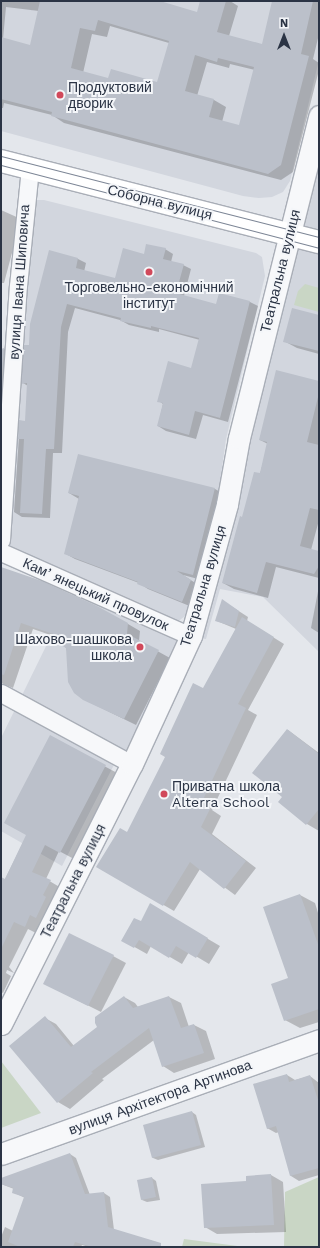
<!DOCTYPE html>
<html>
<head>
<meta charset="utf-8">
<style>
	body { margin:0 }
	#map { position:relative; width:320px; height:1248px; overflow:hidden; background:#e4e7ec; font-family:"Work Sans",sans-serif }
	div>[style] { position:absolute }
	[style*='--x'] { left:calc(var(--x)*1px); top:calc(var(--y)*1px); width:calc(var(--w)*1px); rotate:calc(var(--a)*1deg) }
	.built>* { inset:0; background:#d2d6de }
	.green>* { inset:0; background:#c9d6c5 }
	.shadow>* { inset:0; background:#0003 }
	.building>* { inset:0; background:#bbc0ca }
	.roads { filter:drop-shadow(1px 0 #a9aeb7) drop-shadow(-1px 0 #a9aeb7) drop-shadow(0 1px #a9aeb7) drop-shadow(0 -1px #a9aeb7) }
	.minor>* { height:17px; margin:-8.5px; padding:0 8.5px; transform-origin:8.5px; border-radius:8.5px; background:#f7f8fa }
	.tertiary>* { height:21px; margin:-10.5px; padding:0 10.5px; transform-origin:10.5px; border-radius:10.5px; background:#f7f8fa }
	.secondary>* { height:22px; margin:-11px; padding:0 11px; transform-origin:11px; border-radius:11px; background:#fff }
	.tram>* { height:1px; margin:-0.5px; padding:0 0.5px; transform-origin:0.5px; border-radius:0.5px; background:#7d8696 }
	.dots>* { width:11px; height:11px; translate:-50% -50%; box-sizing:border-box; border:2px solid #f4f6f9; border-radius:50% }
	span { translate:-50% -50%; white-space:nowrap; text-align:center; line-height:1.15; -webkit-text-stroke:4px #f4f6f9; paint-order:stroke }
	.poi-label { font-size:14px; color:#2b3445 }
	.left { translate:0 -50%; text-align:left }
	.right { translate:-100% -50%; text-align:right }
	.street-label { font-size:14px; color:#2b3445 }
	.frame { position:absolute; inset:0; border:2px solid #2b3445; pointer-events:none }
	.north { position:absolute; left:264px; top:16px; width:40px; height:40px; -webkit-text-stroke:3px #f4f6f9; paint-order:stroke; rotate:0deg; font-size:11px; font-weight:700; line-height:16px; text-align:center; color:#2b3445 }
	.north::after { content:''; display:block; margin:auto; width:14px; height:18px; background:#2b3445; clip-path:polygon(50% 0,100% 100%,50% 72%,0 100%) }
</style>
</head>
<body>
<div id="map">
	<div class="built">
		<i style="clip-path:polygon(1px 1px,319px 1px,319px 60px,290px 181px,283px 192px,272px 197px,259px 198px,243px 196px,1px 131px)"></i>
		<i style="clip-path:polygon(319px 116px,319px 652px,263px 597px,220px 589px,206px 639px,191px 637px,132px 764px,117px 759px,62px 866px,1px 831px,1px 738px,76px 585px,190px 636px)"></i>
		<i style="clip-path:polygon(35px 200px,44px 200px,256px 253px,262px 257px,265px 276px,226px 439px,217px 503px,185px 616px,176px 623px,3px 545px,29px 213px)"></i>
	</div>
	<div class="green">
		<i style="clip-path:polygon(305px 284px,319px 288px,319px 312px,294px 305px,298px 291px)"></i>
		<i style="clip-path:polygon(1px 1061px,41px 1113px,1px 1128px)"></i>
		<i style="clip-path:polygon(319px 1177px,319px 1247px,284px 1247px,285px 1192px)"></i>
		<i style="clip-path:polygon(184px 1239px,245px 1247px,182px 1247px)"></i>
	</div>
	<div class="shadow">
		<i style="clip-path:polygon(evenodd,1px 1px,157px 1px,198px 13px,202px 1px,230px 1px,238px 6px,229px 36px,263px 45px,273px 1px,319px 1px,319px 34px,313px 59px,319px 63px,319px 70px,293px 172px,281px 180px,64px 123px,52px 115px,4px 103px,3px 108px,1px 108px,1px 1px,6px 7px,39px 11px,31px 46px,3px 39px,6px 7px,1px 1px,110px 26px,169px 43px,158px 84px,108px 80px,83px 73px,92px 34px,107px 37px,110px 26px,1px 1px,207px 62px,229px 68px,230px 64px,255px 70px,240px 126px,222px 122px,226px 107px,214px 100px,197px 96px,207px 62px)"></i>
		<i style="clip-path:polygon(1px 210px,21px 219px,4px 283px,1px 283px)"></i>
		<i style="clip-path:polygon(165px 249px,173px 254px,171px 262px,183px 265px,191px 269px,184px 296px,217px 305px,250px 302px,258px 306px,228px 422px,203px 415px,196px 439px,166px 431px,158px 426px,163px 404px,159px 401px,192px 369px,200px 340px,159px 329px,159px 332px,129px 325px,120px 320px,75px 308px,68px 332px,62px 453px,53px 453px,50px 518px,22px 517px,14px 512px,20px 421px,26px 422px,28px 386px,23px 383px,50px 252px,78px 259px,86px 263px,84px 272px,116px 280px,144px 255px)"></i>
		<i style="clip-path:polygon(319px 316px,319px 354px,297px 348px,284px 341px)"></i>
		<i style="clip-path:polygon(4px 349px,13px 355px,10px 391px,1px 392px,1px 350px)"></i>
		<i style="clip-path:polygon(319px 382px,319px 520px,311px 550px,319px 552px,319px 578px,276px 567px,268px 598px,234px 589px,223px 583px,243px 518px,260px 474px,268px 444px,260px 440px)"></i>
		<i style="clip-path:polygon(1px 421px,2px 568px,128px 624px,140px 631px,139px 641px,170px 658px,136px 725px,83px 699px,66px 648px,59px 638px,33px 629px,13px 688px,1px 683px)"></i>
		<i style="clip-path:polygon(215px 489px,224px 494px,202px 580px,183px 575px,200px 586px,192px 607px,148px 589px,139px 583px,75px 559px,66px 554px,79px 499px,69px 493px)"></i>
		<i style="clip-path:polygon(319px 586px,319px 633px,311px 628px)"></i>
		<i style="clip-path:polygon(231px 606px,248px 617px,247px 621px,284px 644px,248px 710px,257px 715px,212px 810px,221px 816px,212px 834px,256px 868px,235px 895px,200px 869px,174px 911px,98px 867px,128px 834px,236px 629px,217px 621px)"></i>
		<i style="clip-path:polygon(288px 730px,319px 753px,319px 831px,307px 824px,280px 802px,284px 797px)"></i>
		<i style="clip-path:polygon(50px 737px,119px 774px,74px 859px,59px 851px,46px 879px,63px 889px,38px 934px,28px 929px,9px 967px,14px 973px,7px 970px,6px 973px,11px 976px,3px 993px,1px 992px,1px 887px,27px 835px)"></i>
		<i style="clip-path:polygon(300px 895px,315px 903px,319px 916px,319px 1022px,300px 1028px,285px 1020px)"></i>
		<i style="clip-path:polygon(150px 905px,220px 946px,209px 964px,189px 952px,182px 964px,151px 946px,147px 954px,122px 940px,141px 923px)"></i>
		<i style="clip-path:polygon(113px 956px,126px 963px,101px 1012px,57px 990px)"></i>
		<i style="clip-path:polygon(124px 997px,135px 1003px,138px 1007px,169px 997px,181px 1003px,189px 1027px,194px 1025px,206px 1031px,215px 1059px,174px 1073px,163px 1066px,154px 1040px,102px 1079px,104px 1080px,70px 1109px,58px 1102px,11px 1046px,45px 1018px,56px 1024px,74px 1046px,99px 1027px)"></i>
		<i style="clip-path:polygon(287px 1075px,295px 1080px,310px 1076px,319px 1083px,319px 1175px,299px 1181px,291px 1176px,279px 1132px,276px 1133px,267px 1128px)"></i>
		<i style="clip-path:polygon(192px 1112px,196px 1115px,205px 1147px,158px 1160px,153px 1158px,144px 1126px)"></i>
		<i style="clip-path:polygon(70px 1154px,76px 1158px,90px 1195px,104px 1193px,110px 1197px,114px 1230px,156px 1242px,162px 1247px,89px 1247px,82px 1245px,81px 1247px,1px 1247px,1px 1237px,5px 1227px,13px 1231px,25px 1198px,13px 1192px,14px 1189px,1px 1184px,1px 1179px)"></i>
		<i style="clip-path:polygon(271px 1175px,283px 1182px,286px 1232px,217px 1234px,205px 1227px,247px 1182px)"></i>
		<i style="clip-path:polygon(152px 1178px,156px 1181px,160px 1200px,147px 1202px,142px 1200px)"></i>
	</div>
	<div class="building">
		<i style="clip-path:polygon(evenodd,40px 1px,160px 1px,197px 12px,200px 1px,226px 1px,217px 32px,262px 44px,272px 1px,313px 1px,301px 54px,309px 56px,281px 165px,268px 174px,51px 116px,52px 112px,1px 99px,1px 37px,30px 45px,40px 1px,98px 20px,169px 41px,157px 82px,111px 69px,108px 78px,71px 68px,80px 28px,95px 31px,98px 20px,40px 1px,195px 55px,217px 62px,218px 58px,254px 67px,239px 125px,209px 117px,214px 99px,185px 91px,195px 55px)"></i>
		<i style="clip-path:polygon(146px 244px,166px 248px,163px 259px,184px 264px,176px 293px,216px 304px,219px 293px,250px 301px,220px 418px,195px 411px,189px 435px,157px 426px,163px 403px,157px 402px,168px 361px,191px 368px,199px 338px,151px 326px,151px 328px,120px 321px,121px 318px,67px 304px,61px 327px,54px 449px,46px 449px,42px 514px,20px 513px,24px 439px,18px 439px,19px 420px,25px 421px,27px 383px,21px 384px,24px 345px,29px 345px,30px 324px,49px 250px,78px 258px,76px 268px,115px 278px,123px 248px,144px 254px)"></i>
		<i style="clip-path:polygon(292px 308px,319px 315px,319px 351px,283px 342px)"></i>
		<i style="clip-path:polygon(4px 348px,1px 386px,1px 349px)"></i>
		<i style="clip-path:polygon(276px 370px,319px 381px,319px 393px,307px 442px,319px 445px,319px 510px,310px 508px,300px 546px,319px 551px,319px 566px,314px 574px,266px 562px,257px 593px,222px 583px,240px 516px,242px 517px,254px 472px,260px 473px,267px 442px,259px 440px)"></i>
		<i style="clip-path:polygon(78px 454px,215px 488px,193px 575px,177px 571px,191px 580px,182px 602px,137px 584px,138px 582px,64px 554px,79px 496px,68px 493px)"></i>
		<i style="clip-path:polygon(1px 567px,42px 581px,97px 606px,128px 623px,127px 634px,159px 650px,124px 719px,83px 700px,74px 693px,68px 682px,66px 648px,56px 642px,59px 636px,21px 623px,4px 675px,1px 674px)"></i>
		<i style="clip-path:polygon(222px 599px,239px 611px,235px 627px,215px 621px)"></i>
		<i style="clip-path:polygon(242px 617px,274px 637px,238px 704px,246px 708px,201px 804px,210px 809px,201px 827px,246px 861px,224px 889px,190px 862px,163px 906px,96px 867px,120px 828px,127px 832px,165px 757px,160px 754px,193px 683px,203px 688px)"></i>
		<i style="clip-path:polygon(287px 729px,319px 754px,319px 809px,306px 825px,278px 802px,282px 797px,252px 773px)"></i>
		<i style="clip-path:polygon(50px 735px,106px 765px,60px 853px,45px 845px,32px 872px,51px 880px,43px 895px,46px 897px,36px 918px,30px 915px,25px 927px,14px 922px,1px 949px,1px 877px,5px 879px,26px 835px,4px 823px)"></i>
		<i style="clip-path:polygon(300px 894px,319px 947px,319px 1009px,284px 1021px,271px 984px,288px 978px,263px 907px)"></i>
		<i style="clip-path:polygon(150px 903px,208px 938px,196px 958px,176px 946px,169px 958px,139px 940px,134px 948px,121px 941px,134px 918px,141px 921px)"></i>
		<i style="clip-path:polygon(69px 933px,114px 955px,88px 1006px,43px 984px)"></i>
		<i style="clip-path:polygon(124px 996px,133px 1008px,169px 996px,181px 1028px,194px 1024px,204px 1053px,162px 1067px,149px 1028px,91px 1072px,93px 1073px,57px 1103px,9px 1046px,45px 1016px,71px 1047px,97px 1027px,95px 1023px,95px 1017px)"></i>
		<i style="clip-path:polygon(287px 1074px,289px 1082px,310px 1075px,319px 1103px,319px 1168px,290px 1176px,276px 1126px,267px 1129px,253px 1084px)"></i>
		<i style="clip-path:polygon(192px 1111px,201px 1145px,152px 1158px,143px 1125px)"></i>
		<i style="clip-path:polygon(70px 1153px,85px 1194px,104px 1192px,108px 1227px,161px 1243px,161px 1247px,92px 1247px,75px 1242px,73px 1247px,20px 1247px,8px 1242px,24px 1197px,12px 1193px,13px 1188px,1px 1184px,1px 1178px)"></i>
		<i style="clip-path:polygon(271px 1174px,274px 1225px,204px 1228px,201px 1184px,246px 1181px,246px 1176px)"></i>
		<i style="clip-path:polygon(152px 1177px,156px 1197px,141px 1200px,137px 1180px)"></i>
	</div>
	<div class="roads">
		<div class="minor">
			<i style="--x:1;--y:540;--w:255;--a:-86.2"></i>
			<i style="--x:18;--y:286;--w:119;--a:-84.2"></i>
			<i style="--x:1;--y:552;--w:208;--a:23.9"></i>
			<i style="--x:1;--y:693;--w:149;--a:28.5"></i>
		</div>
		<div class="tertiary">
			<i style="--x:1;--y:1024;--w:291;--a:-63.3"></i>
			<i style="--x:132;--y:764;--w:141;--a:-65.3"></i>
			<i style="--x:191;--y:636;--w:137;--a:-74.7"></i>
			<i style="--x:227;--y:504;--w:67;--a:-79.7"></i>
			<i style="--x:239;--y:438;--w:332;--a:-76"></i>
			<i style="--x:1;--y:1154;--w:338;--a:-19.7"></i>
		</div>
		<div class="secondary">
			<i style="--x:1;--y:161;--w:328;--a:14.3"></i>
		</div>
	</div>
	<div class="tram">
		<i style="--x:1;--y:156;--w:328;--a:14.3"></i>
		<i style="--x:1;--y:165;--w:329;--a:14.6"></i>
	</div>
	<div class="dots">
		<i style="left:60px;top:95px;background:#d1495b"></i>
		<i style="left:149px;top:272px;background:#d1495b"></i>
		<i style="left:140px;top:647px;background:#d1495b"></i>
		<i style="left:164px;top:794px;background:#d1495b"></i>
	</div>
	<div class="poi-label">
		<span class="left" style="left:68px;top:95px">Продуктовий<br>дворик</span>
		<span style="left:149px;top:295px">Торговельно-економічний<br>інститут</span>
		<span class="right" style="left:132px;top:647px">Шахово-шашкова<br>школа</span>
		<span class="left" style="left:172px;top:794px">Приватна школа<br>Alterra School</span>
	</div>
	<div class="street-label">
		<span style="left:160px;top:202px;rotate:14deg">Соборна вулиця</span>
		<span style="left:280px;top:271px;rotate:-76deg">Театральна вулиця</span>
		<span style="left:19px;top:282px;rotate:-86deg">вулиця Івана Шиповича</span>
		<span style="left:203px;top:586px;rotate:-73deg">Театральна вулиця</span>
		<span style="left:96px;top:594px;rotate:24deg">Камʼянецький провулок</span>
		<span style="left:73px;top:881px;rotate:-63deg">Театральна вулиця</span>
		<span style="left:160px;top:1097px;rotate:-20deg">вулиця Архітектора Артинова</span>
	</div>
	<div class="frame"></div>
	<div class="north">N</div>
</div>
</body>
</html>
